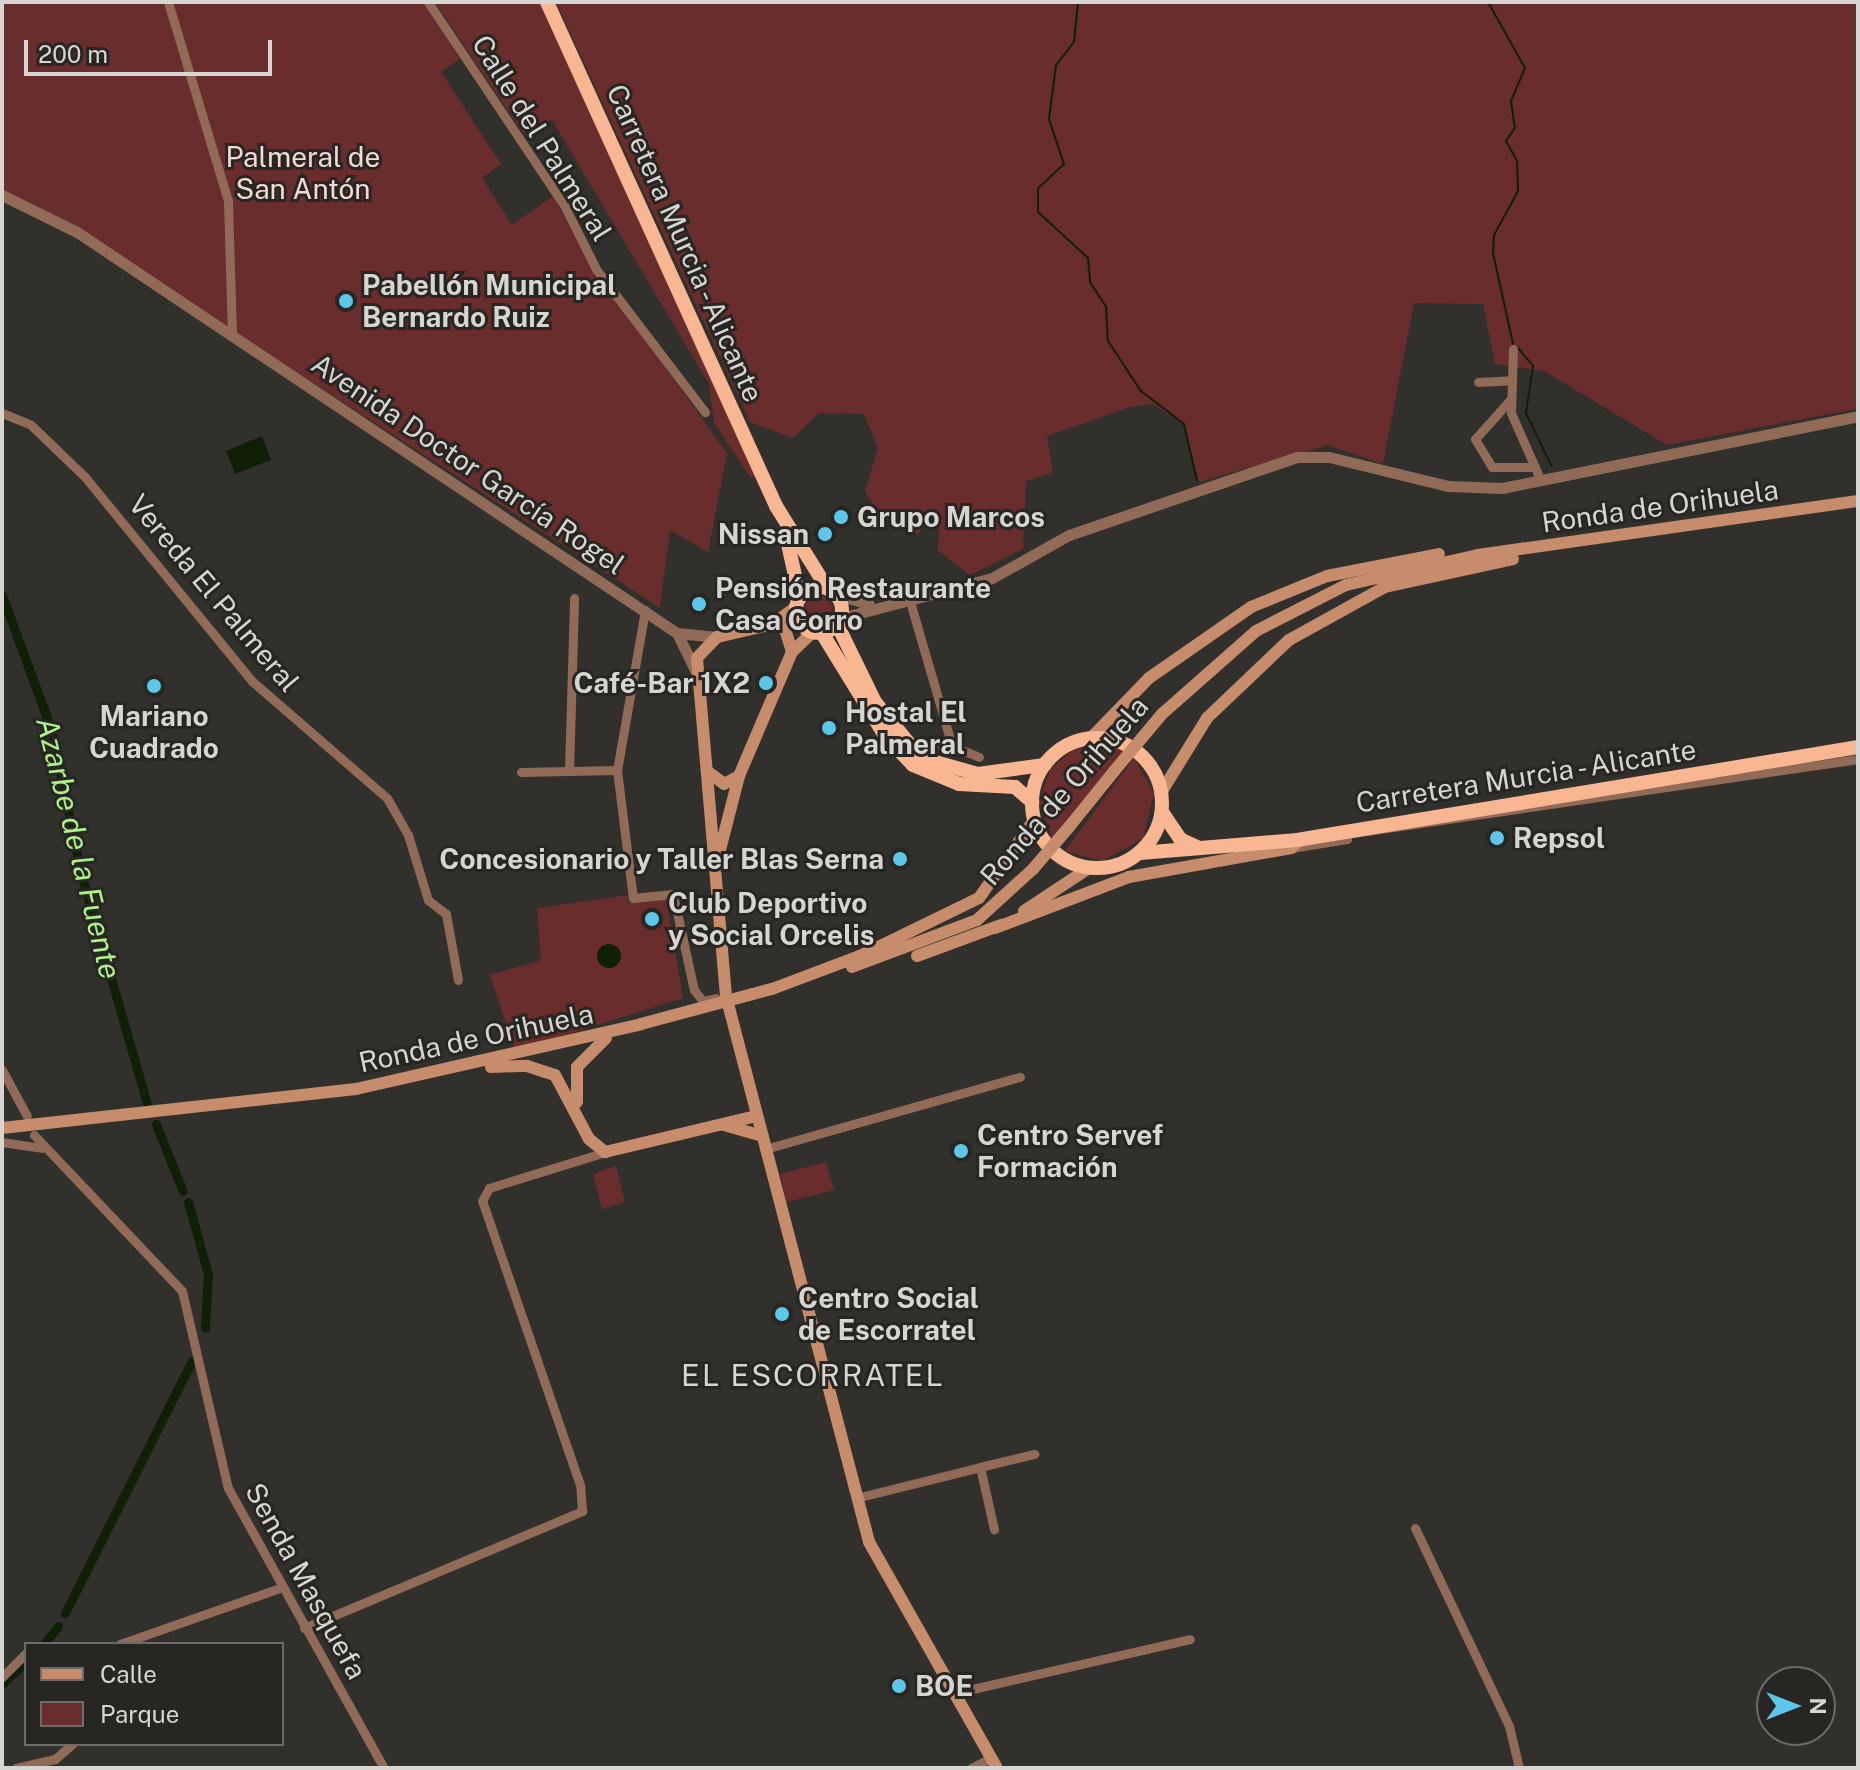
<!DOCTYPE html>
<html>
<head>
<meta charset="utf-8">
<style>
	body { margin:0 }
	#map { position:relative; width:1860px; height:1770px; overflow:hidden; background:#32302c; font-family:"Public Sans",sans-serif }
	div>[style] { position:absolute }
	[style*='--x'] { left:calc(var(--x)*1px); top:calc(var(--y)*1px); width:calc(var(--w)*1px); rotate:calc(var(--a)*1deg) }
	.green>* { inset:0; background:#692d2e }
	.round { border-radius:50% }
	.water>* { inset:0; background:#102006 }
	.stream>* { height:2px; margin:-1px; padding:0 1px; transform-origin:1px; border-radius:1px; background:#102006 }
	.canal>* { height:9px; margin:-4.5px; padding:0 4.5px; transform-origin:4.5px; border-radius:4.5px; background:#102006 }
	.minor>* { height:9px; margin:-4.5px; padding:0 4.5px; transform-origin:4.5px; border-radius:4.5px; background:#916b57 }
	.tertiary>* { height:11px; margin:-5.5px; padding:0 5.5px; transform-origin:5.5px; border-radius:5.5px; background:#916b57 }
	.secondary>* { height:12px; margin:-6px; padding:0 6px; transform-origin:6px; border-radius:6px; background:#c78c6b }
	.trunk>* { height:14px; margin:-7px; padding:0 7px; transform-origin:7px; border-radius:7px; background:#f8b692 }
	.trunk>.ring { margin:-7px; padding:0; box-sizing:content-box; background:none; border:14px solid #f8b692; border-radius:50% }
	.secondary-bridge>* { height:12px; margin:-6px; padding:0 6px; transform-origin:6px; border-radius:6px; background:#c78c6b }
	.dots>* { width:22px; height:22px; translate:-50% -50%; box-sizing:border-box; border:4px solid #282622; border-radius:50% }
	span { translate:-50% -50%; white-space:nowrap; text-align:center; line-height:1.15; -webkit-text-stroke:6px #282622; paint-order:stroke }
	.street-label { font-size:28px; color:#d7d5d2 }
	.park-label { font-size:28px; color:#f5d9d7 }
	.poi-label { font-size:28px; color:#d7d5d2; font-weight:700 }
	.left { translate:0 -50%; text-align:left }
	.right { translate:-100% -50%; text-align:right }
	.water-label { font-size:30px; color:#adf387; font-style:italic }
	.neighbourhood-label { font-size:30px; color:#d7d5d2; letter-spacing:2px }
	.frame { position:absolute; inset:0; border:4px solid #d7d5d2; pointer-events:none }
	.legend { position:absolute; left:24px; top:1642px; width:260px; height:104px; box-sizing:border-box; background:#282622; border:2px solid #6e6c68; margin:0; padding:10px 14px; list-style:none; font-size:24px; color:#d7d5d2 }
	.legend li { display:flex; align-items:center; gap:16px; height:40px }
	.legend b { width:40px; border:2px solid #6e6c68 }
	.north { position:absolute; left:1756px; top:1666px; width:80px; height:80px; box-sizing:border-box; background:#282622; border:2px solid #6e6c68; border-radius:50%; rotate:90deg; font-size:22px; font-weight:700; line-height:32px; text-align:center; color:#d7d5d2 }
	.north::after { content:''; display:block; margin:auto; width:28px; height:36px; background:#5cc7e8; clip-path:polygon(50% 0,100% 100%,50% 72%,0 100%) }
	.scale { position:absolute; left:24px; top:40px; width:248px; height:36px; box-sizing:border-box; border:4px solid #d7d5d2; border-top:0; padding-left:10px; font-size:24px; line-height:28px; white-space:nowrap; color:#d7d5d2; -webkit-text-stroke:6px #282622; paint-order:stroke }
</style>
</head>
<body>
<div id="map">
	<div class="green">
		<i style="clip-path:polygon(2px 2px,424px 2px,460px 59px,441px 72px,501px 164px,482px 178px,512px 225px,553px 196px,592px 267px,727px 453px,708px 552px,670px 530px,660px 608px,79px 231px,2px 190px)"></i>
		<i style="clip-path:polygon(435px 2px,541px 2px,757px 476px,751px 478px,714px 423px,709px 384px,552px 120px,523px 133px)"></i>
		<i style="clip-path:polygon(556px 2px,1858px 2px,1856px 409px,1667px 445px,1544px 371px,1495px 364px,1483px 304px,1414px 303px,1383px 464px,1328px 445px,1199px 482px,1184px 425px,1153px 404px,1130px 407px,1047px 436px,1053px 472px,1026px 481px,1023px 549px,970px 575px,937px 550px,940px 530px,924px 525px,918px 535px,882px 517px,865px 491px,878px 448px,864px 414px,819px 413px,793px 438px,750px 422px)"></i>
		<i class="round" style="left:805px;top:596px;width:28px;height:28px"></i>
		<i style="clip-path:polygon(1106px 745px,1123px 751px,1052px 838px,1039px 802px,1050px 769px,1073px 750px)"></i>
		<i style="clip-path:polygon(1134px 758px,1154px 793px,1143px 839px,1102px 861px,1065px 851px)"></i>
		<i style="clip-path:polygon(628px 895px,628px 903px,666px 899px,683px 998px,515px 1051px,490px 975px,541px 960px,537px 908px)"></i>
		<i style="clip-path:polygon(826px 1162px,834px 1190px,787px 1202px,780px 1174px)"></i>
		<i style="clip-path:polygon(616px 1166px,625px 1202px,602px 1209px,593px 1174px)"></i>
	</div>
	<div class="water">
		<i style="clip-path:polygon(262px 436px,271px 460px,235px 474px,226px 451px)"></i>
		<i class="round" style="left:597px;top:944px;width:24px;height:24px"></i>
	</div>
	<div class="stream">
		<i style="--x:1078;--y:2;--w:40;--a:95.7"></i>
		<i style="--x:1074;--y:42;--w:29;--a:128"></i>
		<i style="--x:1056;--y:65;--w:54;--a:97.4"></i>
		<i style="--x:1049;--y:119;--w:47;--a:71.6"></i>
		<i style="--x:1064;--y:164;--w:35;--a:137"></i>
		<i style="--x:1038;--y:188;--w:24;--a:90"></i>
		<i style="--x:1038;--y:212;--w:68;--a:42.6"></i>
		<i style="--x:1088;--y:258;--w:24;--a:85"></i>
		<i style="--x:1090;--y:282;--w:30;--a:57"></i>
		<i style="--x:1106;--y:307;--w:34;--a:87"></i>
		<i style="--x:1108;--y:341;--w:60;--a:56.6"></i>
		<i style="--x:1141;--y:391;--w:54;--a:37.5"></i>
		<i style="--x:1184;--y:424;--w:58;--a:77.2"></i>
		<i style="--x:1488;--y:2;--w:76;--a:60.7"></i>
		<i style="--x:1525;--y:68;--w:36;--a:113"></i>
		<i style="--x:1511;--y:101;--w:27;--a:82"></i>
		<i style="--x:1515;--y:128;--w:16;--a:125"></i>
		<i style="--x:1506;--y:141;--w:23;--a:61"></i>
		<i style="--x:1517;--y:161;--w:30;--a:88"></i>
		<i style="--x:1518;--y:191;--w:50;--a:118.6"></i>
		<i style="--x:1494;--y:235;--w:18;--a:93"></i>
		<i style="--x:1493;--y:253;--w:93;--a:77.6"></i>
		<i style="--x:1518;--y:348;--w:23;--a:50"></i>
		<i style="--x:1533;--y:366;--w:48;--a:98.5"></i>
		<i style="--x:1526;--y:413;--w:58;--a:64.3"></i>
	</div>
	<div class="canal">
		<i style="--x:2;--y:595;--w:146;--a:69.9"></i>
		<i style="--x:52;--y:732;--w:141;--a:78.5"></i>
		<i style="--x:80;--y:870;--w:242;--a:74"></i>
		<i style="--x:156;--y:1124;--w:72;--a:68.1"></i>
		<i style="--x:188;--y:1202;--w:75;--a:74.5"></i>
		<i style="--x:208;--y:1274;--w:54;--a:93.2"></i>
		<i style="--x:65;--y:1613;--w:282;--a:-63.3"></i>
		<i style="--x:44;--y:1644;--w:23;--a:-52"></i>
		<i style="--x:2;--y:1684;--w:33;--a:-43"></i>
	</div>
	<div class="minor">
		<i style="--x:168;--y:2;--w:208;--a:73.2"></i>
		<i style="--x:228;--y:201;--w:135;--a:88.3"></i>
		<i style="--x:428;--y:2;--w:244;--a:56.2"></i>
		<i style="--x:564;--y:205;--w:72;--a:63.4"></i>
		<i style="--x:596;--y:269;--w:180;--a:52.7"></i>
		<i style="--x:1513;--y:349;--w:64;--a:91.8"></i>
		<i style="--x:1511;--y:413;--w:74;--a:66.2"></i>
		<i style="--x:1478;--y:382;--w:34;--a:-3"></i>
		<i style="--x:1510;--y:400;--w:52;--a:131.9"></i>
		<i style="--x:1475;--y:439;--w:33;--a:59"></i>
		<i style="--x:1492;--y:467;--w:43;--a:0"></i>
		<i style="--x:2;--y:413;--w:31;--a:22"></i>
		<i style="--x:31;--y:425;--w:75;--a:43.9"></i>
		<i style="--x:85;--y:477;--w:265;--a:50.7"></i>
		<i style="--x:253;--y:682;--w:177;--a:40.9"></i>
		<i style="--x:387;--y:798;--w:43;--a:60.4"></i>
		<i style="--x:408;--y:835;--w:68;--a:72.9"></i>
		<i style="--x:428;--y:900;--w:23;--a:38"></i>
		<i style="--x:446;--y:914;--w:67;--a:79.7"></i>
		<i style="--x:909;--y:598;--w:154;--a:73.8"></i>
		<i style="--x:645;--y:610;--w:162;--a:99.9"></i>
		<i style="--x:617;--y:770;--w:129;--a:82.9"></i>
		<i style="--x:633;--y:898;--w:40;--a:-5.7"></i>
		<i style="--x:673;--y:894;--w:98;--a:77.7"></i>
		<i style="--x:694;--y:990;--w:14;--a:51"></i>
		<i style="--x:703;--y:1001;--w:13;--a:-13"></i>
		<i style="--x:925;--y:746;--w:27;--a:0"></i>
		<i style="--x:952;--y:746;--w:29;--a:22"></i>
		<i style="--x:569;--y:771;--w:173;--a:-88.3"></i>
		<i style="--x:521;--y:772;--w:96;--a:-1.2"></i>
		<i style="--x:1339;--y:835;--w:525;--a:-8.33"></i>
		<i style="--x:1291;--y:848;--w:57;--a:-9.1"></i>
		<i style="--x:2;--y:1070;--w:52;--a:61.5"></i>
		<i style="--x:34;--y:1135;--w:215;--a:46.5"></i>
		<i style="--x:182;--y:1291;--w:202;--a:76.9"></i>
		<i style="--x:228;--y:1488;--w:321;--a:60.9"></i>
		<i style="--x:2;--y:1142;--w:40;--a:8.5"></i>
		<i style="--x:765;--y:1149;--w:265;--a:-15.8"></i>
		<i style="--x:980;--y:1467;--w:56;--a:-13.5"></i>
		<i style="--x:856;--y:1498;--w:128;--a:-14"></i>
		<i style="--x:980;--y:1467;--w:64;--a:77.3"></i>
		<i style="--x:1415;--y:1528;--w:219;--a:64.6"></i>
		<i style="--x:1509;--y:1726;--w:43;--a:76.6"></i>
		<i style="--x:304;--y:1628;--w:302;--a:-22.8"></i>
		<i style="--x:582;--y:1511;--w:26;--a:-94"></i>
		<i style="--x:580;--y:1485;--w:300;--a:-109"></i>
		<i style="--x:482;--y:1201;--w:15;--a:-62"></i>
		<i style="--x:489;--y:1188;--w:121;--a:-17.2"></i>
		<i style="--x:120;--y:1644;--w:170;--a:-19.3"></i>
		<i style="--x:2;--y:1677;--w:34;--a:-45"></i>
		<i style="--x:955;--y:1693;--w:241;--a:-12.9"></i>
		<i style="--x:16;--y:1768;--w:40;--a:-13"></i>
		<i style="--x:55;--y:1759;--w:23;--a:-41"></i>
		<i style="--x:971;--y:1768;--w:22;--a:-27"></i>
	</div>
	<div class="tertiary">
		<i style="--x:2;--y:195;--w:84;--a:26.3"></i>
		<i style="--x:77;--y:232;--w:722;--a:33.76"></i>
		<i style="--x:677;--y:633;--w:40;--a:5.7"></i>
		<i style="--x:836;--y:594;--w:34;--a:17"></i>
		<i style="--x:841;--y:618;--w:156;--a:-14.8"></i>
		<i style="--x:992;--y:578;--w:88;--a:-29.2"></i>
		<i style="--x:1069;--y:535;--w:241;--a:-18.9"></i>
		<i style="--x:1297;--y:457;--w:32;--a:0"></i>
		<i style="--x:1329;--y:457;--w:122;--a:13.7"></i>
		<i style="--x:1448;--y:486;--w:54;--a:2.1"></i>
		<i style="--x:1502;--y:488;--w:363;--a:-11.4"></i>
		<i style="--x:677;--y:633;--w:43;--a:64"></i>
	</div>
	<div class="secondary">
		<i style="--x:796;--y:607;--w:29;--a:144"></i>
		<i style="--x:773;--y:624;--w:57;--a:166.9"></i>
		<i style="--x:717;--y:637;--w:29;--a:134"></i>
		<i style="--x:697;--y:658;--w:339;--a:85.1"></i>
		<i style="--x:726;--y:996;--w:564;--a:75.32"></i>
		<i style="--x:869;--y:1542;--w:260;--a:60.5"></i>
		<i style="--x:792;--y:652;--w:29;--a:-44"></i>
		<i style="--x:1162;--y:714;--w:125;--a:-41.4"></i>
		<i style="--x:1256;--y:631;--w:101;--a:-27.1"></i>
		<i style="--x:1346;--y:585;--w:135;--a:-12.8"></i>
		<i style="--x:1478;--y:555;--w:384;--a:-8.1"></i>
		<i style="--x:1091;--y:738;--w:83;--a:-46"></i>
		<i style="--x:1149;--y:678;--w:124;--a:-34.8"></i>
		<i style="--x:1251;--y:607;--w:82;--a:-22.2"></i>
		<i style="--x:1327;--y:576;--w:114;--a:-11.1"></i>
		<i style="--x:707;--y:771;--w:21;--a:37"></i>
		<i style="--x:724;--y:784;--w:17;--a:-28"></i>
		<i style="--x:1162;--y:791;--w:86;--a:-58.3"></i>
		<i style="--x:1207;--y:718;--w:113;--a:-43.6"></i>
		<i style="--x:1289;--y:640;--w:110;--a:-28.9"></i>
		<i style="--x:1385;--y:587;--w:131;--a:-12.3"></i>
		<i style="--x:1069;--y:827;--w:73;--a:-51.1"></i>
		<i style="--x:720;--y:850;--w:76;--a:-75.6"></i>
		<i style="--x:739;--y:776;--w:135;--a:-66.9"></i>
		<i style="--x:792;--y:652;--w:24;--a:-107"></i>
		<i style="--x:785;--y:629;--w:13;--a:-157"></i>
		<i style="--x:1024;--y:911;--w:78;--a:-33.5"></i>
		<i style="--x:995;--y:928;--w:143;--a:-20.8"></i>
		<i style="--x:1129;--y:877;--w:165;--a:-10.1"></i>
		<i style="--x:1291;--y:848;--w:12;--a:-42"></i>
		<i style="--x:917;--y:956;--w:90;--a:-20.3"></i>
		<i style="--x:852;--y:967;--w:134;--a:-20.6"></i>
		<i style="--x:977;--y:920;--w:76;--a:-42.3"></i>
		<i style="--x:772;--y:989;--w:94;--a:-20.6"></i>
		<i style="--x:860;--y:956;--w:132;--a:-26"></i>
		<i style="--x:979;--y:898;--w:95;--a:-54.8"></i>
		<i style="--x:491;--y:1067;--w:36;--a:-2"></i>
		<i style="--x:527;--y:1066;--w:29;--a:18"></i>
		<i style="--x:555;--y:1075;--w:72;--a:62"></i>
		<i style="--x:589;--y:1139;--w:21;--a:39"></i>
		<i style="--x:605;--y:1152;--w:155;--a:-13.4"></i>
		<i style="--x:577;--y:1102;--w:35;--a:-90"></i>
		<i style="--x:577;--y:1067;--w:41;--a:-45"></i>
		<i style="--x:724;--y:1125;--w:40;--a:16"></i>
		<i style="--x:2;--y:1128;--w:356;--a:-6.3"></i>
		<i style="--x:356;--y:1089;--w:292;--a:-12.8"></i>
	</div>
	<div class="trunk">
		<i style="--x:547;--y:2;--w:554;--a:65.56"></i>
		<i style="--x:776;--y:506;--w:97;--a:58.1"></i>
		<i style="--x:788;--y:544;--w:55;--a:77.5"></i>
		<i class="ring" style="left:796px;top:587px;width:32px;height:32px"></i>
		<i style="--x:837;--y:624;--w:87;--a:64"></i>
		<i style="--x:875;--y:702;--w:72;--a:50.6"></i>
		<i style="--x:921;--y:758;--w:59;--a:15.7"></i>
		<i style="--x:978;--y:774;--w:67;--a:-7.8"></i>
		<i style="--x:822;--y:633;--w:121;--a:58.5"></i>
		<i style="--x:885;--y:736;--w:40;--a:46"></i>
		<i style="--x:913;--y:765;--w:50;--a:22.4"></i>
		<i style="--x:959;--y:784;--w:56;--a:3.1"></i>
		<i style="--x:1015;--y:787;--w:23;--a:41"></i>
		<i class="ring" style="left:1032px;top:738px;width:116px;height:116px"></i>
		<i style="--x:1162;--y:812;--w:32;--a:56"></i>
		<i style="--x:1180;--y:839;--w:19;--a:25"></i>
		<i style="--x:1140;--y:853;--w:158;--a:-4.7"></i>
		<i style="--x:1297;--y:840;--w:569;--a:-9.41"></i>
	</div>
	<div class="secondary-bridge">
		<i style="--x:1115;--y:770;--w:73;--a:-50"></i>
		<i style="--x:1033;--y:869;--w:55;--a:-49.4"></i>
		<i style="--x:641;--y:1024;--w:136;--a:-15"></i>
	</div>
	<div class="dots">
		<i style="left:346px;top:301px;background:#5cc7e8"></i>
		<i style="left:841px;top:517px;background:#5cc7e8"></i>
		<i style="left:825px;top:534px;background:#5cc7e8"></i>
		<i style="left:699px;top:604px;background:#5cc7e8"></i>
		<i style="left:766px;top:683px;background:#5cc7e8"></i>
		<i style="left:154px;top:686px;background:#5cc7e8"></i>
		<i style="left:829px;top:728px;background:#5cc7e8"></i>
		<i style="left:1497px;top:838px;background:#5cc7e8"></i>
		<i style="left:900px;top:859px;background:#5cc7e8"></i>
		<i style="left:652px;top:919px;background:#5cc7e8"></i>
		<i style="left:961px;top:1151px;background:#5cc7e8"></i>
		<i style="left:782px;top:1314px;background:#5cc7e8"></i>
		<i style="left:899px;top:1686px;background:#5cc7e8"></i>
	</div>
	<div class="street-label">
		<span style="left:542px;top:138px;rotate:58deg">Calle del Palmeral</span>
		<span style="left:685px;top:243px;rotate:66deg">Carretera Murcia - Alicante</span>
		<span style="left:468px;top:464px;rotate:34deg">Avenida Doctor García Rogel</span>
		<span style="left:1660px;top:506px;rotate:-8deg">Ronda de Orihuela</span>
		<span style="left:214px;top:593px;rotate:50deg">Vereda El Palmeral</span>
		<span style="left:1526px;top:776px;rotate:-9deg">Carretera Murcia - Alicante</span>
		<span style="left:1064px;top:791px;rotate:-49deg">Ronda de Orihuela</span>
		<span style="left:476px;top:1038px;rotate:-12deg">Ronda de Orihuela</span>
		<span style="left:306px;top:1581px;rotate:61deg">Senda Masquefa</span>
	</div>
	<div class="park-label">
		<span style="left:303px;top:173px">Palmeral de<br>San Antón</span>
	</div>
	<div class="poi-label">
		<span class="left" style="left:362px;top:301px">Pabellón Municipal<br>Bernardo Ruiz</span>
		<span class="left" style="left:857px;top:517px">Grupo Marcos</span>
		<span class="right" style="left:809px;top:534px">Nissan</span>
		<span class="left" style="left:715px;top:604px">Pensión Restaurante<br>Casa Corro</span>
		<span class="right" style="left:750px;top:683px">Café-Bar 1X2</span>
		<span class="left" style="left:845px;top:728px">Hostal El<br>Palmeral</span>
		<span style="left:154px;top:732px">Mariano<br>Cuadrado</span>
		<span class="left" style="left:1513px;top:838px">Repsol</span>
		<span class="right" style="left:884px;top:859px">Concesionario y Taller Blas Serna</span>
		<span class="left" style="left:668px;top:919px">Club Deportivo<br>y Social Orcelis</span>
		<span class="left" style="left:977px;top:1151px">Centro Servef<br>Formación</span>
		<span class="left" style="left:798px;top:1314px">Centro Social<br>de Escorratel</span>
		<span class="left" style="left:915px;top:1686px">BOE</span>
	</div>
	<div class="water-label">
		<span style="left:79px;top:848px;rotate:76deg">Azarbe de la Fuente</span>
	</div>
	<div class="neighbourhood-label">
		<span style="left:813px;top:1375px">EL ESCORRATEL</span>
	</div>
	<div class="frame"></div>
	<ul class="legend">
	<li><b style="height:10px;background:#c78c6b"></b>Calle</li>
	<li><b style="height:22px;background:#692d2e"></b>Parque</li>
	</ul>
	<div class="north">N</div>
	<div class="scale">200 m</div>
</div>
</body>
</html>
